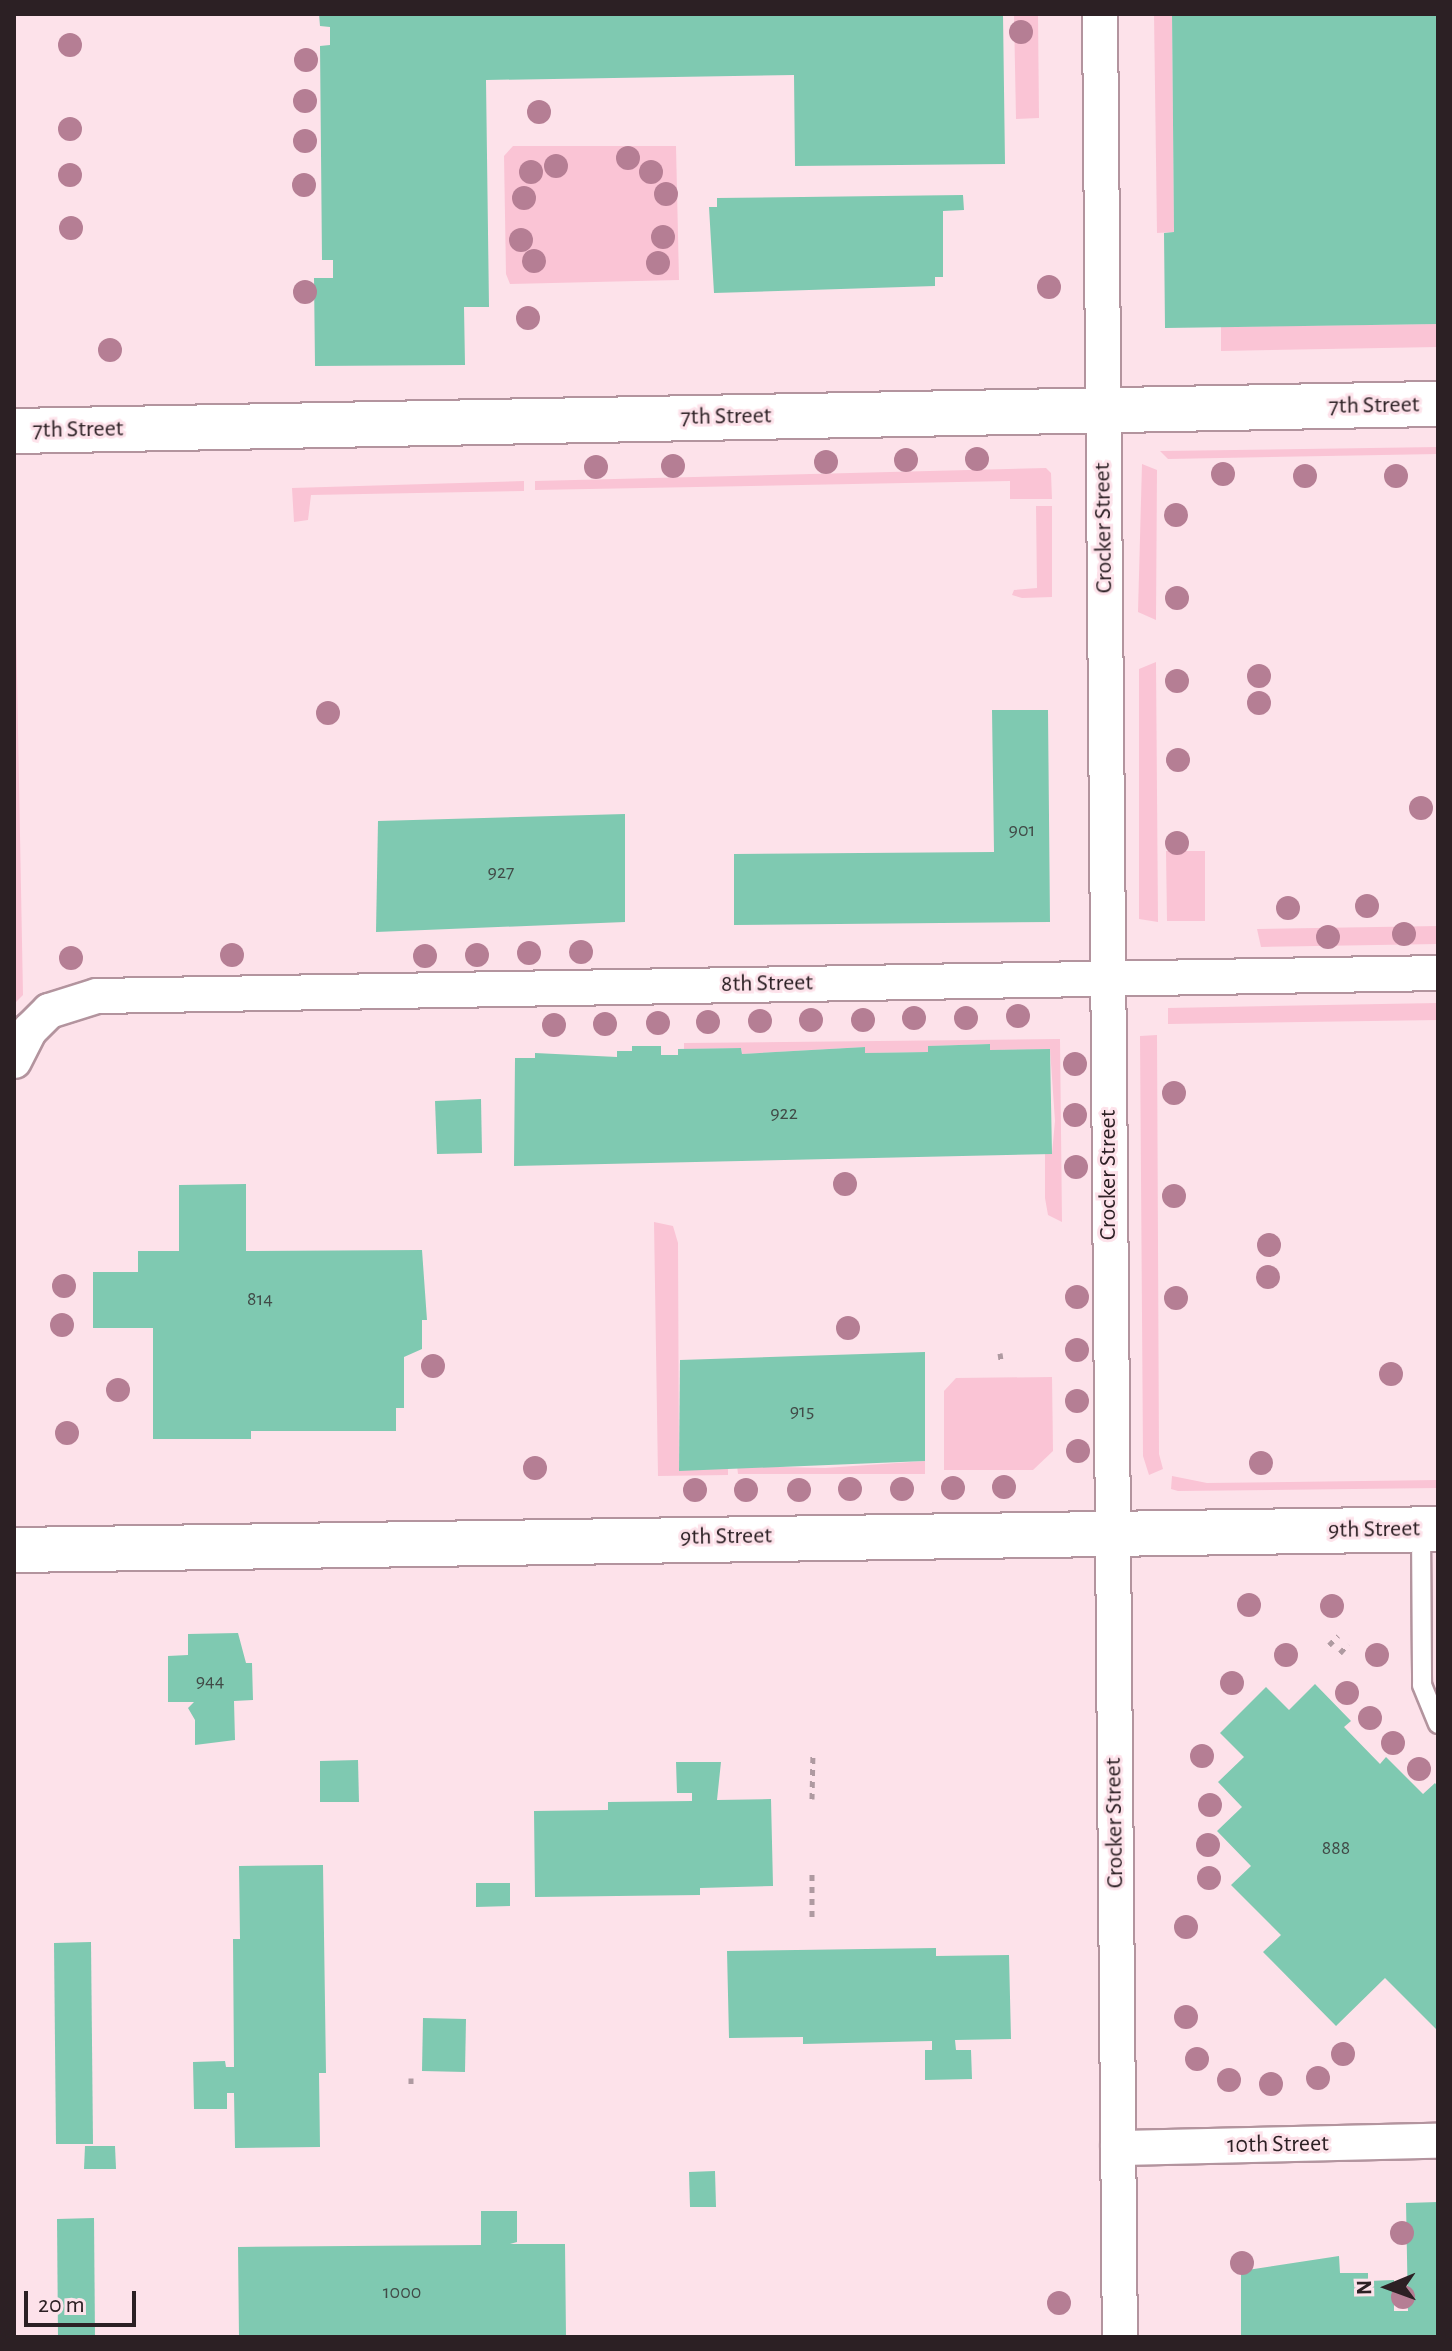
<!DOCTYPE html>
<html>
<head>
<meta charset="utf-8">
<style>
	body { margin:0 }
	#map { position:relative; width:1452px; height:2351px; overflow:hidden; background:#fde2ea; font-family:"Alegreya Sans",sans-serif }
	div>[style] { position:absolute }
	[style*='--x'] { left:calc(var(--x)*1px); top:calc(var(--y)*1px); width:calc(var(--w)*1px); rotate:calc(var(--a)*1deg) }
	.green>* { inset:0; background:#fac4d5 }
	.building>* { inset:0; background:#7fc9b1 }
	.path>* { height:5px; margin-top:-2.5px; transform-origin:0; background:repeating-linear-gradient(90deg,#af9aa1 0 6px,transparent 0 12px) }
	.roads { filter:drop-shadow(2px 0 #b3949e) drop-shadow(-2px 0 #b3949e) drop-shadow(0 2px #b3949e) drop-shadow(0 -2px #b3949e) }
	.service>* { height:18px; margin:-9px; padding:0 9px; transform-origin:9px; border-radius:9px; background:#fff }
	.minor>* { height:34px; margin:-17px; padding:0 17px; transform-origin:17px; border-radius:17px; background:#fff }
	.tertiary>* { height:44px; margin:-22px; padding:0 22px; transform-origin:22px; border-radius:22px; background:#fff }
	.secondary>* { height:44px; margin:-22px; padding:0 22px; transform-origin:22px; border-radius:22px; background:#fff }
	.trees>* { width:24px; height:24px; margin:-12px; border-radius:50%; background:#b57e94 }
	span { translate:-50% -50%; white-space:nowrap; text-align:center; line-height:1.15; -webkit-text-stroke:6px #fde2ea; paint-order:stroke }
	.number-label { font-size:20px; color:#414a47 }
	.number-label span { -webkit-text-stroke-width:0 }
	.street-label { font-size:24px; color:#2c2024 }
	.frame { position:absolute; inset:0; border:16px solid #2c2024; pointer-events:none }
	.north { position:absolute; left:1348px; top:2247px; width:80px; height:80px; -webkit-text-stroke:6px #fde2ea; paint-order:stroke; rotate:269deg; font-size:22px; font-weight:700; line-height:32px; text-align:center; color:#2c2024 }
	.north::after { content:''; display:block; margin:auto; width:28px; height:36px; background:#2c2024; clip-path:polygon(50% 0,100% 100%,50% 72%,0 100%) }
	.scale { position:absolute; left:24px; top:2291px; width:112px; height:36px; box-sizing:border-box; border:4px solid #2c2024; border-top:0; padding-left:10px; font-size:24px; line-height:28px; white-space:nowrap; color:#2c2024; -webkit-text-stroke:6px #fde2ea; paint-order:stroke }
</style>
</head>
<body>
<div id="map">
	<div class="green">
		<i style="clip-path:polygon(1014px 14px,1038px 14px,1039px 118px,1016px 119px)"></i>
		<i style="clip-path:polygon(1154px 14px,1172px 14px,1174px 232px,1157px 233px)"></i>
		<i style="clip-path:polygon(513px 146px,676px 146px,679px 280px,510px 284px,506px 274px,504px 156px)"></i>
		<i style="clip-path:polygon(1438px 324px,1438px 347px,1221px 351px,1221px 327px)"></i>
		<i style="clip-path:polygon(1438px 447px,1438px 454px,1168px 459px,1160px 451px)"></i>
		<i style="clip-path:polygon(1142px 464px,1157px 470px,1156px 620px,1138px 612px)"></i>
		<i style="clip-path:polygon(1046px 468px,1051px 473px,1052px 499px,1010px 499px,1010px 481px,535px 490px,535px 481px)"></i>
		<i style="clip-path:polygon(524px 481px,524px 491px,311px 495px,308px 520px,294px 522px,292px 488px)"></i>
		<i style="clip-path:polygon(1036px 506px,1052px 506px,1052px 597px,1022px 598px,1012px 595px,1014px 590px,1037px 588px)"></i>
		<i style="clip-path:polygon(14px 516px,23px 995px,14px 1004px)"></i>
		<i style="clip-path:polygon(1156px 662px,1158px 922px,1139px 919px,1139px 669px)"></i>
		<i style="clip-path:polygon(1166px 851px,1205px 851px,1205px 921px,1167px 921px)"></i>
		<i style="clip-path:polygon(1438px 926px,1438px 944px,1261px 947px,1257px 929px)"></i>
		<i style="clip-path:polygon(1438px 1003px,1438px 1020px,1168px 1024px,1168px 1008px)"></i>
		<i style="clip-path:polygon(1157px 1035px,1159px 1454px,1163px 1469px,1149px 1475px,1143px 1456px,1140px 1036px)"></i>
		<i style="clip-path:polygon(1060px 1039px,1062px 1222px,1048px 1215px,1045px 1198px,1045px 1154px,1052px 1153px,1055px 1121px,1050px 1049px,990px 1050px,989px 1044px,929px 1046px,928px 1052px,865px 1053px,864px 1047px,742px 1054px,741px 1048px,684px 1049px,684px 1043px)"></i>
		<i style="clip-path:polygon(654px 1222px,673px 1226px,678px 1243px,679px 1470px,728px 1466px,728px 1475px,658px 1476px)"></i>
		<i style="clip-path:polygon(1052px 1377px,1053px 1451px,1033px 1470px,944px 1470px,944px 1391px,956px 1378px)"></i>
		<i style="clip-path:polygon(925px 1461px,925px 1474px,738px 1474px,737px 1466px,825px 1468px)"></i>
		<i style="clip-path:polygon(1172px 1476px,1207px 1483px,1438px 1480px,1438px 1488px,1178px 1491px,1171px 1489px)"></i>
	</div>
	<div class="building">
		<i style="clip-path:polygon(319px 14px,1003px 14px,1005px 164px,795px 166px,794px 75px,486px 80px,489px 307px,464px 307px,465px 365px,315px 366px,314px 278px,333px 278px,333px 260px,322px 260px,320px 46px,330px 45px,330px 27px,320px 26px)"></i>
		<i style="clip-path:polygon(1172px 14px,1438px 14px,1438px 324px,1165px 328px,1164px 233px,1174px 232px)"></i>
		<i style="clip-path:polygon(963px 195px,964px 210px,943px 211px,943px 277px,935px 277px,935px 286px,714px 293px,709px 207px,717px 207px,717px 198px)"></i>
		<i style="clip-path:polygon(992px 710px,1048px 710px,1050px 922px,734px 925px,734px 854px,994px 852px)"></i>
		<i style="clip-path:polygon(625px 814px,625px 922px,376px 932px,378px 821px)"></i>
		<i style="clip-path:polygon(990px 1044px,990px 1050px,1050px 1049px,1052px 1154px,514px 1166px,515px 1058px,535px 1058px,535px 1053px,617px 1057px,617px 1051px,632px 1051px,632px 1046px,661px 1046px,661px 1055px,678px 1055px,678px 1049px,741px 1048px,742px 1054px,865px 1047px,865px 1053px,928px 1052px,928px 1046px)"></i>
		<i style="clip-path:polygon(481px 1099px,482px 1153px,437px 1154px,435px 1101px)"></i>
		<i style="clip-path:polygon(246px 1184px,246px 1251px,422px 1250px,427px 1320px,422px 1320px,422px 1349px,404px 1357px,404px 1408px,396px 1408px,396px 1431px,251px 1431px,251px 1439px,153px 1439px,153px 1328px,93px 1328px,93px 1272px,138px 1272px,138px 1251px,179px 1251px,179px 1185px)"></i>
		<i style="clip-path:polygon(925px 1352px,925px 1461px,679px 1471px,680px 1360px)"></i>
		<i style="clip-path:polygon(238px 1633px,246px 1663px,252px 1663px,253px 1700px,234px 1701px,235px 1740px,195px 1745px,195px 1720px,188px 1708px,194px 1702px,168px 1702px,168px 1656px,188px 1655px,188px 1634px)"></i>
		<i style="clip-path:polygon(1315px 1684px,1351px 1721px,1344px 1727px,1380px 1764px,1386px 1757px,1423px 1794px,1435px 1783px,1438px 1787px,1438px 2031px,1385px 1978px,1336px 2026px,1263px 1952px,1281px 1935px,1231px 1885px,1251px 1866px,1217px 1831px,1242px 1807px,1218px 1782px,1244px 1757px,1220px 1733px,1266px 1687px,1289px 1710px)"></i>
		<i style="clip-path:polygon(358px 1760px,359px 1802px,320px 1802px,320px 1761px)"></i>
		<i style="clip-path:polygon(676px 1762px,721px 1762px,717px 1800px,771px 1799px,773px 1886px,700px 1888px,700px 1895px,535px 1897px,534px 1811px,608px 1810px,608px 1802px,692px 1801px,692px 1793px,677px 1793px)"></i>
		<i style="clip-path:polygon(323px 1865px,326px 2073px,319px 2073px,320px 2147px,235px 2148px,234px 2093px,227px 2093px,227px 2109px,194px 2109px,193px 2062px,225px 2061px,226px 2067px,234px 2067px,233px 1939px,240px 1939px,239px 1866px)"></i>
		<i style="clip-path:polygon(476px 1883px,510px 1883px,510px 1906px,476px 1907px)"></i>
		<i style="clip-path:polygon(91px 1942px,93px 2144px,56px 2144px,54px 1943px)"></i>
		<i style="clip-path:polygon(936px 1948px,936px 1956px,1009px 1955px,1011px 2039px,955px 2040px,956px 2050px,971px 2050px,972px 2079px,925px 2080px,925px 2050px,932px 2050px,932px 2041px,803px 2044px,803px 2037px,729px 2038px,727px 1951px)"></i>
		<i style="clip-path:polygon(423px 2018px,466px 2019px,465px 2072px,422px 2071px)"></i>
		<i style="clip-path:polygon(85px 2146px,115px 2146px,116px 2169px,84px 2169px)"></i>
		<i style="clip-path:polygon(715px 2171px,716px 2207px,690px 2207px,689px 2172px)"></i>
		<i style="clip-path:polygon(1438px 2202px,1438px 2337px,1241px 2337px,1241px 2271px,1339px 2256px,1340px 2273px,1368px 2273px,1368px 2281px,1394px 2280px,1394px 2311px,1408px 2311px,1406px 2203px)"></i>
		<i style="clip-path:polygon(481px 2211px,517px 2211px,517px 2242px,510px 2244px,565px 2244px,566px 2337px,239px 2337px,238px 2247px,481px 2245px)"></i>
		<i style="clip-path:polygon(94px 2218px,95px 2337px,58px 2337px,57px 2219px)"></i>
	</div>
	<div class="path">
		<i style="--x:1000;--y:1353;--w:7;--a:82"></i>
		<i style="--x:1329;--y:1645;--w:13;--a:-45"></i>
		<i style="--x:1340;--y:1653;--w:12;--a:-48"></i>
		<i style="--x:812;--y:1799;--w:46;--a:-88.8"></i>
		<i style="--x:812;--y:1917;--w:46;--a:-90"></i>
		<i style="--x:411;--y:2078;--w:7;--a:90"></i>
	</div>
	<div class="roads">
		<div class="service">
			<i style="--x:1421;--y:1529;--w:156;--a:89.6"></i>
			<i style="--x:1422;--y:1685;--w:42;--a:67.7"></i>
		</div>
		<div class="minor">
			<i style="--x:1100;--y:14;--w:2323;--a:89.51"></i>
			<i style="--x:14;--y:1061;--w:35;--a:-63"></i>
			<i style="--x:30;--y:1030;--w:27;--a:-45"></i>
			<i style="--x:49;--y:1011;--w:50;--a:-17.4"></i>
			<i style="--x:97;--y:996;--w:1341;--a:-0.98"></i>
			<i style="--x:1118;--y:2148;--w:320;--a:-1.3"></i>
		</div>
		<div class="tertiary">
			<i style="--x:14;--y:1550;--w:1424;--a:-0.84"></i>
		</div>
		<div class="secondary">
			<i style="--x:14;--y:431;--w:1424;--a:-1.09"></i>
		</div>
	</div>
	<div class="trees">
		<i style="left:1021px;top:32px"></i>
		<i style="left:70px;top:45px"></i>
		<i style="left:306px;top:60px"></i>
		<i style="left:305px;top:101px"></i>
		<i style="left:539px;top:112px"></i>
		<i style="left:70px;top:129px"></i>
		<i style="left:305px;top:141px"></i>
		<i style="left:628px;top:158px"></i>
		<i style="left:556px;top:166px"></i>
		<i style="left:531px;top:172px"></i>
		<i style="left:651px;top:172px"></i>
		<i style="left:70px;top:175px"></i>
		<i style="left:304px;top:185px"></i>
		<i style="left:666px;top:194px"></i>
		<i style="left:524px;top:198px"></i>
		<i style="left:71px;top:228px"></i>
		<i style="left:663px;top:237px"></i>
		<i style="left:521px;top:240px"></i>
		<i style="left:534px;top:261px"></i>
		<i style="left:658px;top:263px"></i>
		<i style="left:1049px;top:287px"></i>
		<i style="left:305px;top:292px"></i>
		<i style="left:528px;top:318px"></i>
		<i style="left:110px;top:350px"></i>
		<i style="left:977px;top:459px"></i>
		<i style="left:906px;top:460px"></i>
		<i style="left:826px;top:462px"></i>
		<i style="left:673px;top:466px"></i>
		<i style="left:596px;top:467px"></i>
		<i style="left:1223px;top:474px"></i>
		<i style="left:1305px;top:476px"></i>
		<i style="left:1396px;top:476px"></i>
		<i style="left:1176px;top:515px"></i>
		<i style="left:1177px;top:598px"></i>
		<i style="left:1259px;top:676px"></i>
		<i style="left:1177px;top:681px"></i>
		<i style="left:1259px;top:703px"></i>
		<i style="left:328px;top:713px"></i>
		<i style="left:1178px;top:760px"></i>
		<i style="left:1421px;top:808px"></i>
		<i style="left:1177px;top:843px"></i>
		<i style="left:1367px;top:906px"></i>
		<i style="left:1288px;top:908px"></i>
		<i style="left:1404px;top:934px"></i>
		<i style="left:1328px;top:937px"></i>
		<i style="left:581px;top:952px"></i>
		<i style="left:529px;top:953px"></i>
		<i style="left:232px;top:955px"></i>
		<i style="left:477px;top:955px"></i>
		<i style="left:425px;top:956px"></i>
		<i style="left:71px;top:958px"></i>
		<i style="left:1018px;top:1016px"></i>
		<i style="left:914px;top:1018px"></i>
		<i style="left:966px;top:1018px"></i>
		<i style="left:811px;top:1020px"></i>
		<i style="left:863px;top:1020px"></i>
		<i style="left:760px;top:1021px"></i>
		<i style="left:708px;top:1022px"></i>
		<i style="left:658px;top:1023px"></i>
		<i style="left:605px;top:1024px"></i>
		<i style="left:554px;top:1025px"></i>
		<i style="left:1075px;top:1064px"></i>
		<i style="left:1174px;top:1093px"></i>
		<i style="left:1075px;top:1115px"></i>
		<i style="left:1076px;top:1167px"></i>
		<i style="left:845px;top:1184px"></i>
		<i style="left:1174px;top:1196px"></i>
		<i style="left:1269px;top:1245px"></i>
		<i style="left:1268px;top:1277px"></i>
		<i style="left:64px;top:1286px"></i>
		<i style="left:1077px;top:1297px"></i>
		<i style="left:1176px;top:1298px"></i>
		<i style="left:62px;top:1325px"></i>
		<i style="left:848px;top:1328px"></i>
		<i style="left:1077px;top:1350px"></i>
		<i style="left:433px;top:1366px"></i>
		<i style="left:1391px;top:1374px"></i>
		<i style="left:118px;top:1390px"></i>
		<i style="left:1077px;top:1401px"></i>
		<i style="left:67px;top:1433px"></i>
		<i style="left:1078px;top:1451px"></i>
		<i style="left:1261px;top:1463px"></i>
		<i style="left:535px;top:1468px"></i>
		<i style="left:1004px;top:1487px"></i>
		<i style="left:953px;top:1488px"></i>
		<i style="left:850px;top:1489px"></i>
		<i style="left:902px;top:1489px"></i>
		<i style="left:695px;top:1490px"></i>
		<i style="left:746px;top:1490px"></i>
		<i style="left:799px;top:1490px"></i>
		<i style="left:1249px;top:1605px"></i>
		<i style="left:1332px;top:1606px"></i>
		<i style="left:1286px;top:1655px"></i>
		<i style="left:1377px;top:1655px"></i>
		<i style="left:1232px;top:1683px"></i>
		<i style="left:1347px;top:1693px"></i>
		<i style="left:1370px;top:1718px"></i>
		<i style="left:1393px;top:1743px"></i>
		<i style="left:1202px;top:1756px"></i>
		<i style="left:1419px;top:1769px"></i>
		<i style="left:1210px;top:1805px"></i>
		<i style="left:1208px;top:1845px"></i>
		<i style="left:1209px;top:1878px"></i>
		<i style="left:1186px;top:1927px"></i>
		<i style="left:1186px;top:2017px"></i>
		<i style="left:1343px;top:2054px"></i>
		<i style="left:1197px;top:2059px"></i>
		<i style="left:1318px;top:2078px"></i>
		<i style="left:1229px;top:2080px"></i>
		<i style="left:1271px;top:2084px"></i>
		<i style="left:1402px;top:2233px"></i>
		<i style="left:1242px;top:2263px"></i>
		<i style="left:1403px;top:2297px"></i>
		<i style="left:1059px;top:2303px"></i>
	</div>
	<div class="number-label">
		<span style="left:1022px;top:830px">901</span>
		<span style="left:501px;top:872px">927</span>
		<span style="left:784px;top:1113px">922</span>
		<span style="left:260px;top:1299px">814</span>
		<span style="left:802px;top:1411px">915</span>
		<span style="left:210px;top:1681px">944</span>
		<span style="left:1336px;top:1848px">888</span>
		<span style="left:402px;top:2292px">1000</span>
	</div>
	<div class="street-label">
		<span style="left:1374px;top:406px;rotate:-1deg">7th Street</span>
		<span style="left:726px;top:417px;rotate:-1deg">7th Street</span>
		<span style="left:78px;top:430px;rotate:-1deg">7th Street</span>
		<span style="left:1104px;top:528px;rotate:-91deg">Crocker Street</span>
		<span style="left:767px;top:984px;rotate:-1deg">8th Street</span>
		<span style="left:1109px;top:1175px;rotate:-90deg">Crocker Street</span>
		<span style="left:1374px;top:1530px;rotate:-1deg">9th Street</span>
		<span style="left:726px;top:1537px;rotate:-1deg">9th Street</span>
		<span style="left:1115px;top:1823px;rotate:-91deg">Crocker Street</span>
		<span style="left:1278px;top:2145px;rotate:-1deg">10th Street</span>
	</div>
	<div class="frame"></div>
	<div class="north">N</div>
	<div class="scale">20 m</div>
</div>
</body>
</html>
